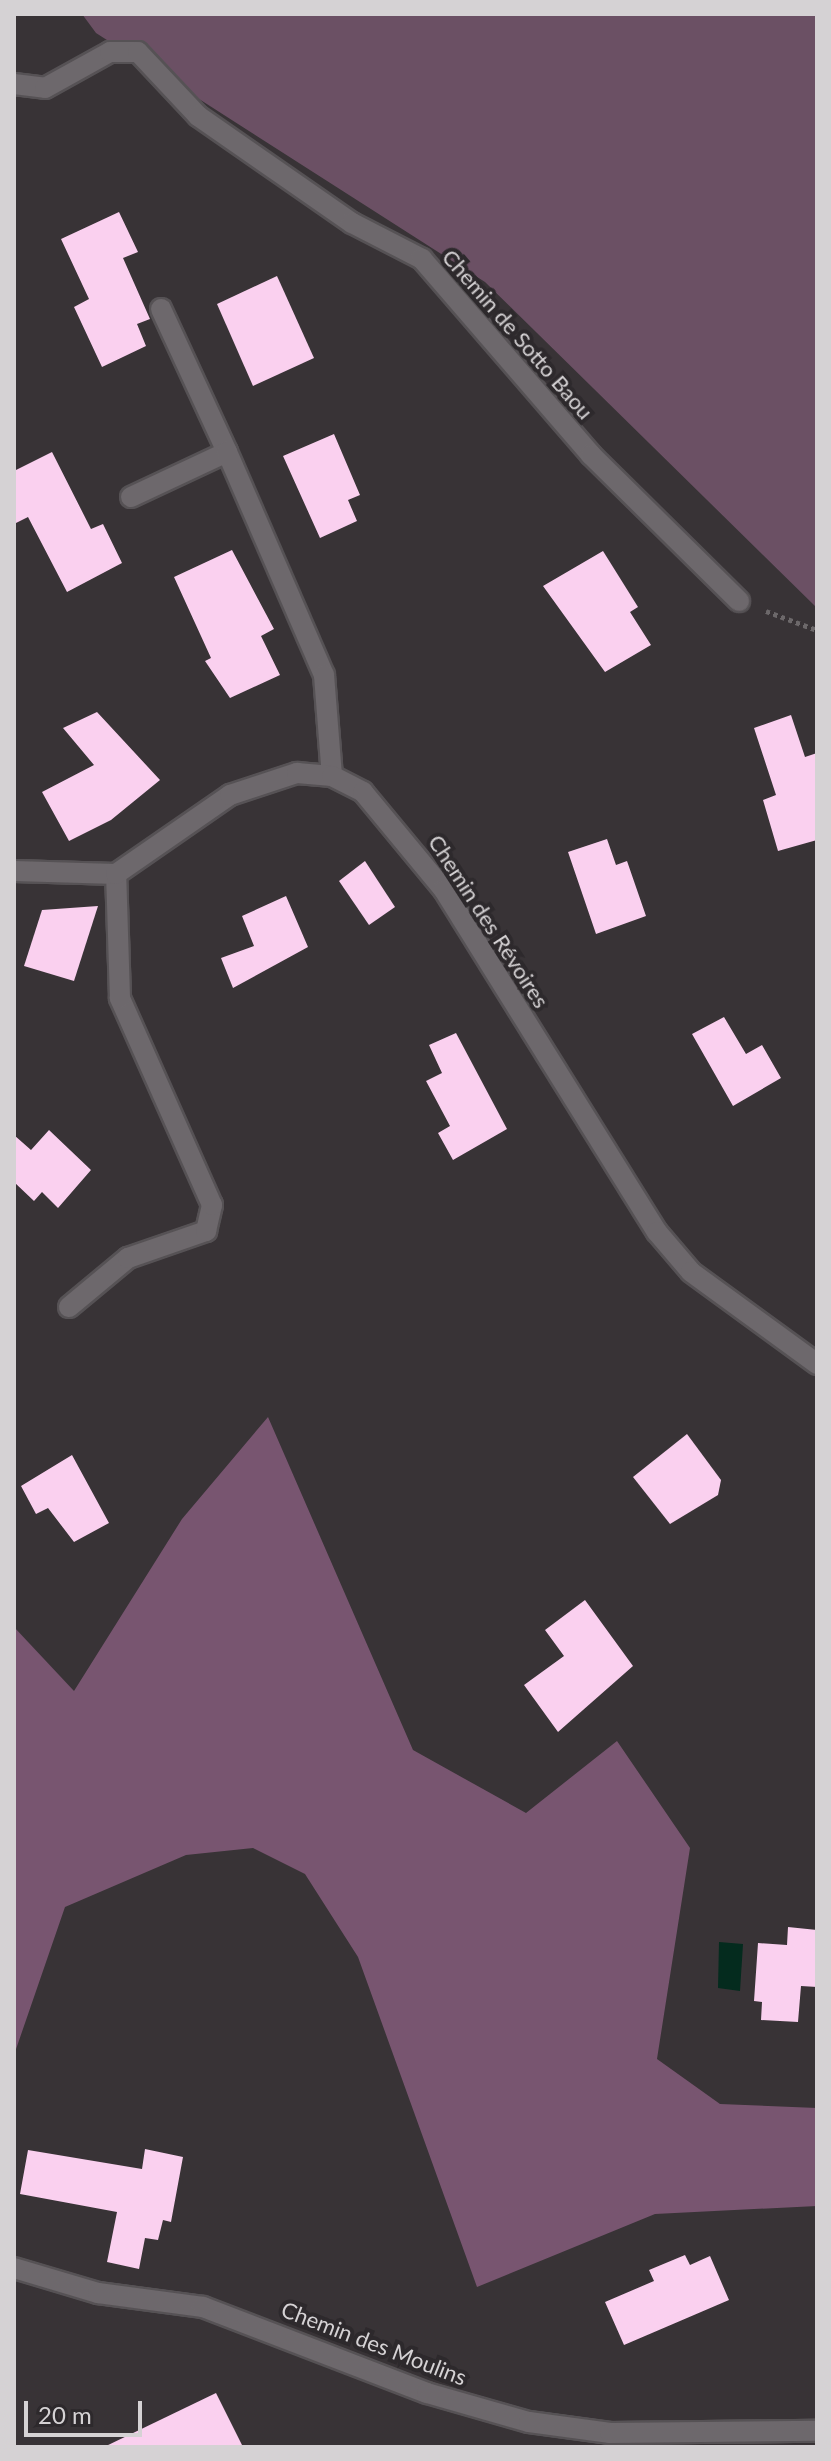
<!DOCTYPE html>
<html>
<head>
<meta charset="utf-8">
<style>
	body { margin:0 }
	#map { position:relative; width:831px; height:2461px; overflow:hidden; background:#383336; font-family:Lato,sans-serif }
	div>[style] { position:absolute }
	[style*='--x'] { left:calc(var(--x)*1px); top:calc(var(--y)*1px); width:calc(var(--w)*1px); rotate:calc(var(--a)*1deg) }
	.green>* { inset:0; background:#6b5064 }
	.forest>* { inset:0; background:#785570 }
	.water>* { inset:0; background:#042b1e }
	.building>* { inset:0; background:#fad0ef }
	.path>* { height:5px; margin-top:-2.5px; transform-origin:0; background:repeating-linear-gradient(90deg,#6c686a 0 4px,transparent 0 8px) }
	.roads { filter:drop-shadow(2px 0 #565255) drop-shadow(-2px 0 #565255) drop-shadow(0 2px #565255) drop-shadow(0 -2px #565255) }
	.lane>* { height:20px; margin:-10px; padding:0 10px; transform-origin:10px; border-radius:10px; background:#6d686c }
	.street>* { height:20px; margin:-10px; padding:0 10px; transform-origin:10px; border-radius:10px; background:#6d686c }
	span { translate:-50% -50%; white-space:nowrap; text-align:center; line-height:1.15; -webkit-text-stroke:8px #2d292c; paint-order:stroke }
	.street-label { font-size:22px; color:#d5d2d4 }
	.frame { position:absolute; inset:0; border:16px solid #d5d2d4; pointer-events:none }
	.scale { position:absolute; left:24px; top:2401px; width:118px; height:36px; box-sizing:border-box; border:4px solid #d5d2d4; border-top:0; padding-left:10px; font-size:24px; line-height:28px; white-space:nowrap; color:#d5d2d4; -webkit-text-stroke:6px #2d292c; paint-order:stroke }
</style>
</head>
<body>
<div id="map">
	<div class="green">
		<i style="clip-path:polygon(82px 14px,817px 14px,817px 608px,485px 282px,96px 33px)"></i>
	</div>
	<div class="forest">
		<i style="clip-path:polygon(268px 1417px,413px 1750px,526px 1813px,617px 1741px,690px 1848px,657px 2059px,720px 2104px,817px 2108px,817px 2206px,655px 2214px,477px 2287px,358px 1957px,305px 1874px,253px 1848px,186px 1855px,65px 1907px,14px 2055px,14px 1627px,74px 1691px,182px 1519px)"></i>
	</div>
	<div class="water">
		<i style="clip-path:polygon(719px 1942px,743px 1944px,740px 1991px,718px 1988px)"></i>
	</div>
	<div class="building">
		<i style="clip-path:polygon(119px 212px,138px 252px,123px 258px,150px 319px,137px 324px,146px 346px,102px 367px,74px 307px,89px 299px,61px 239px)"></i>
		<i style="clip-path:polygon(277px 276px,314px 358px,253px 386px,217px 304px)"></i>
		<i style="clip-path:polygon(334px 434px,360px 495px,348px 500px,357px 521px,320px 538px,283px 456px)"></i>
		<i style="clip-path:polygon(52px 452px,91px 529px,103px 524px,122px 563px,67px 592px,28px 517px,14px 524px,14px 471px)"></i>
		<i style="clip-path:polygon(232px 550px,274px 629px,261px 636px,280px 675px,230px 698px,205px 661px,211px 658px,174px 577px)"></i>
		<i style="clip-path:polygon(603px 551px,638px 607px,630px 612px,651px 645px,605px 672px,543px 586px)"></i>
		<i style="clip-path:polygon(97px 712px,160px 780px,111px 820px,69px 841px,42px 792px,94px 765px,63px 728px)"></i>
		<i style="clip-path:polygon(791px 715px,805px 757px,817px 753px,817px 840px,778px 851px,763px 800px,776px 795px,754px 728px)"></i>
		<i style="clip-path:polygon(607px 839px,616px 865px,627px 861px,646px 916px,596px 934px,568px 852px)"></i>
		<i style="clip-path:polygon(365px 861px,395px 907px,369px 925px,339px 881px)"></i>
		<i style="clip-path:polygon(286px 896px,308px 947px,233px 988px,221px 958px,254px 946px,242px 916px)"></i>
		<i style="clip-path:polygon(98px 906px,74px 981px,24px 966px,42px 910px)"></i>
		<i style="clip-path:polygon(724px 1017px,746px 1054px,762px 1045px,781px 1078px,733px 1106px,692px 1034px)"></i>
		<i style="clip-path:polygon(456px 1033px,507px 1129px,453px 1160px,438px 1133px,450px 1126px,426px 1081px,442px 1073px,429px 1045px)"></i>
		<i style="clip-path:polygon(49px 1130px,91px 1170px,58px 1208px,42px 1192px,34px 1201px,14px 1182px,14px 1135px,31px 1150px)"></i>
		<i style="clip-path:polygon(687px 1434px,721px 1480px,718px 1495px,670px 1524px,633px 1477px)"></i>
		<i style="clip-path:polygon(72px 1455px,109px 1523px,74px 1542px,48px 1508px,36px 1514px,21px 1486px)"></i>
		<i style="clip-path:polygon(585px 1600px,633px 1666px,558px 1732px,524px 1685px,564px 1656px,545px 1630px)"></i>
		<i style="clip-path:polygon(788px 1927px,817px 1930px,817px 1987px,801px 1986px,798px 2022px,761px 2020px,762px 2002px,754px 2001px,758px 1943px,787px 1945px)"></i>
		<i style="clip-path:polygon(145px 2149px,183px 2157px,171px 2222px,163px 2220px,158px 2240px,145px 2238px,139px 2269px,107px 2262px,117px 2212px,20px 2194px,28px 2150px,142px 2169px)"></i>
		<i style="clip-path:polygon(685px 2255px,690px 2265px,710px 2256px,729px 2300px,624px 2345px,605px 2302px,654px 2281px,649px 2270px)"></i>
		<i style="clip-path:polygon(216px 2393px,243px 2447px,104px 2447px)"></i>
	</div>
	<div class="path">
		<i style="--x:766;--y:611;--w:54;--a:20.4"></i>
	</div>
	<div class="roads">
		<div class="lane">
			<i style="--x:14;--y:84;--w:31;--a:7"></i>
			<i style="--x:45;--y:88;--w:74;--a:-29"></i>
			<i style="--x:110;--y:52;--w:28;--a:0"></i>
			<i style="--x:138;--y:52;--w:88;--a:46.8"></i>
			<i style="--x:198;--y:116;--w:188;--a:34.8"></i>
			<i style="--x:352;--y:223;--w:79;--a:27.2"></i>
			<i style="--x:422;--y:259;--w:259;--a:49.2"></i>
			<i style="--x:591;--y:455;--w:208;--a:44.6"></i>
			<i style="--x:161;--y:309;--w:157;--a:65.2"></i>
			<i style="--x:131;--y:497;--w:106;--a:-25.1"></i>
			<i style="--x:227;--y:452;--w:243;--a:66.5"></i>
			<i style="--x:324;--y:675;--w:101;--a:85.5"></i>
			<i style="--x:69;--y:1307;--w:77;--a:-39.7"></i>
			<i style="--x:128;--y:1258;--w:83;--a:-19.1"></i>
			<i style="--x:206;--y:1231;--w:27;--a:-77"></i>
			<i style="--x:212;--y:1205;--w:227;--a:-114"></i>
			<i style="--x:120;--y:998;--w:124;--a:-91.8"></i>
			<i style="--x:14;--y:2268;--w:88;--a:16.6"></i>
			<i style="--x:98;--y:2293;--w:106;--a:7.6"></i>
			<i style="--x:203;--y:2307;--w:240;--a:21"></i>
			<i style="--x:427;--y:2393;--w:106;--a:15.9"></i>
			<i style="--x:529;--y:2422;--w:82;--a:7.7"></i>
			<i style="--x:610;--y:2433;--w:207;--a:-0.6"></i>
		</div>
		<div class="street">
			<i style="--x:14;--y:871;--w:102;--a:1.7"></i>
			<i style="--x:116;--y:874;--w:139;--a:-34.7"></i>
			<i style="--x:230;--y:795;--w:71;--a:-18.2"></i>
			<i style="--x:297;--y:773;--w:35;--a:5"></i>
			<i style="--x:332;--y:776;--w:35;--a:27"></i>
			<i style="--x:363;--y:792;--w:127;--a:50.4"></i>
			<i style="--x:444;--y:890;--w:403;--a:58.1"></i>
			<i style="--x:657;--y:1232;--w:52;--a:49.6"></i>
			<i style="--x:691;--y:1272;--w:156;--a:36.1"></i>
		</div>
	</div>
	<div class="street-label">
		<span style="left:518px;top:334px;rotate:49deg">Chemin de Sotto Baou</span>
		<span style="left:489px;top:921px;rotate:57deg">Chemin des Révoires</span>
		<span style="left:374px;top:2343px;rotate:21deg">Chemin des Moulins</span>
	</div>
	<div class="frame"></div>
	<div class="scale">20 m</div>
</div>
</body>
</html>
